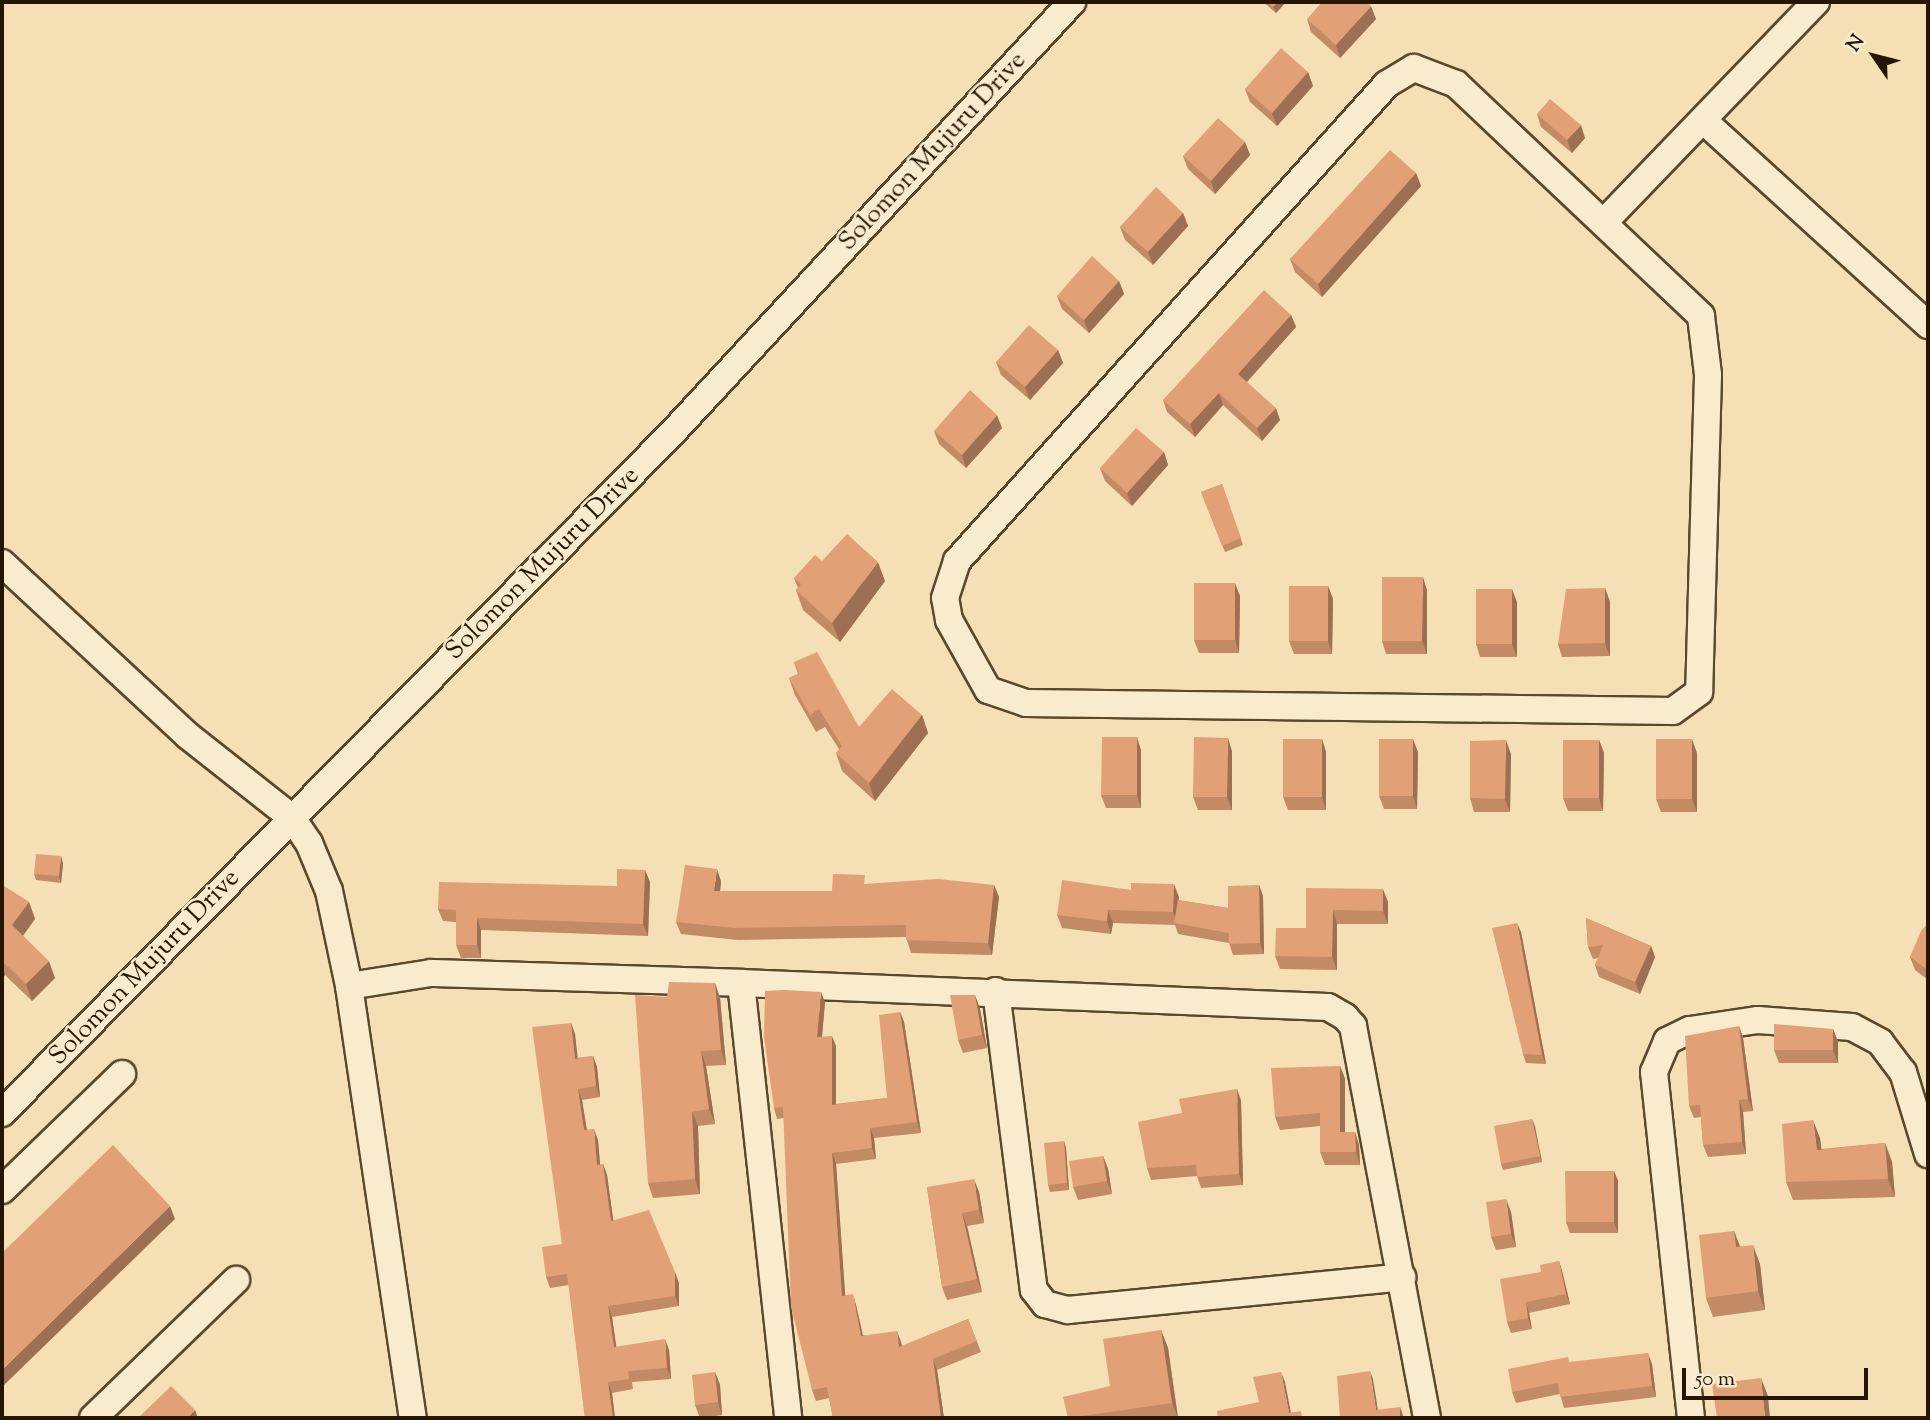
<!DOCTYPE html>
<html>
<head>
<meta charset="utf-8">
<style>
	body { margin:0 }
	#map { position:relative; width:1930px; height:1420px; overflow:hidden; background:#f4e0b4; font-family:"Sorts Mill Goudy",serif }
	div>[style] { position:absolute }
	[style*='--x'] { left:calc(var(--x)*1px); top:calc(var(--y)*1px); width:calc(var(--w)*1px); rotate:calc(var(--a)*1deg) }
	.roads { filter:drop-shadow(2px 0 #5a482d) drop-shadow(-2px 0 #5a482d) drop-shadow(0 2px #5a482d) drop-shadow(0 -2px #5a482d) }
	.minor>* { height:26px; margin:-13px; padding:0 13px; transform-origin:13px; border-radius:13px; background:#f8ebce }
	.wall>* { inset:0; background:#c28a65 }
	.shaded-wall>* { inset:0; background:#9e7053 }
	.building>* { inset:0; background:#e2a076 }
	span { translate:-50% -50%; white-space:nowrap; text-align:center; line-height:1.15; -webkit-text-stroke:5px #f8ebce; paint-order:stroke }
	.street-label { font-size:26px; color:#261500 }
	.frame { position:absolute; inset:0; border:4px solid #261500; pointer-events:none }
	.north { position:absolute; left:1839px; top:21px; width:70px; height:70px; -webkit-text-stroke:5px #f8ebce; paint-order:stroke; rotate:305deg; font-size:19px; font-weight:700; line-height:28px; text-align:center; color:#261500 }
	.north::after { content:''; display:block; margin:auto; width:24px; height:32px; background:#261500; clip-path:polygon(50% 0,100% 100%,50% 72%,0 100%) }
	.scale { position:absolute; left:1682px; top:1368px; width:186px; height:32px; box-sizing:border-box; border:4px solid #261500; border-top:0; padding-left:9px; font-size:21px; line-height:24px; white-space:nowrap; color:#261500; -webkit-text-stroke:5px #f8ebce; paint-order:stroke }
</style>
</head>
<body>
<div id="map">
	<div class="roads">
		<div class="minor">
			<i style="--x:1414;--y:68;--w:45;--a:20.9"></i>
			<i style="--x:1456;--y:84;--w:337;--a:43.4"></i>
			<i style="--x:1701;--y:316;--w:59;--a:83.2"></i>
			<i style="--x:1708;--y:375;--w:317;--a:91.6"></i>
			<i style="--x:1699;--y:692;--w:32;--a:144"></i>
			<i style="--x:1673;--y:711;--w:647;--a:-179.29"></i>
			<i style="--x:1026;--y:703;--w:40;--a:-161.1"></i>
			<i style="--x:988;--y:690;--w:80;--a:-119.1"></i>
			<i style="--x:949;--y:620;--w:22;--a:-100"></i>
			<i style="--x:945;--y:598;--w:39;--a:-72"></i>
			<i style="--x:957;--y:561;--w:642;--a:-47.97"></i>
			<i style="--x:1387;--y:84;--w:31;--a:-31"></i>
			<i style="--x:1705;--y:122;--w:302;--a:42.3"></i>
			<i style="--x:1606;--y:220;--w:303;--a:-46.1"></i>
			<i style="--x:2;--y:563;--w:253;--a:42.9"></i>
			<i style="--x:187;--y:735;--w:134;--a:38.3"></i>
			<i style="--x:292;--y:818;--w:30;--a:56"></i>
			<i style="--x:309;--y:843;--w:52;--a:67.4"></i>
			<i style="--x:329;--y:891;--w:97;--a:78.1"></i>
			<i style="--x:349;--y:986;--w:437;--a:81.6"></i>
			<i style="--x:741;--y:983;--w:587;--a:2.34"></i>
			<i style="--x:1328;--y:1007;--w:20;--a:30"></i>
			<i style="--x:1345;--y:1017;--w:12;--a:48"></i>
			<i style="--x:1353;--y:1026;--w:399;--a:79.3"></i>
			<i style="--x:349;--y:986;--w:83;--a:-9"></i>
			<i style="--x:431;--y:973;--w:310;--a:1.8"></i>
			<i style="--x:741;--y:983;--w:438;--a:83.8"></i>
			<i style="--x:996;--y:991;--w:301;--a:82.8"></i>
			<i style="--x:1034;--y:1290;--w:18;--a:52"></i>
			<i style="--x:1045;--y:1304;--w:24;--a:15"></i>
			<i style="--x:1068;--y:1310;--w:336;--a:-5.6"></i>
			<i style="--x:2;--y:1113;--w:956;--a:-45.42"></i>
			<i style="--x:673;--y:432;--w:587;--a:-47.14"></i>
			<i style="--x:2;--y:1190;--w:167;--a:-44"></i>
			<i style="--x:93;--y:1418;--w:199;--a:-44"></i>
			<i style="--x:1691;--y:1418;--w:348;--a:-96.1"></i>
			<i style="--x:1654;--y:1072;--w:34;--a:-67"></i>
			<i style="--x:1667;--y:1041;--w:25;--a:-26"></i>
			<i style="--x:1690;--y:1030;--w:69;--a:-8.4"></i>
			<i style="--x:1758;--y:1020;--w:94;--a:4.3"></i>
			<i style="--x:1852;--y:1027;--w:32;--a:28"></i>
			<i style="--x:1880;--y:1042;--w:38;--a:53"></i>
			<i style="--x:1903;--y:1072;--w:86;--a:73"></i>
		</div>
	</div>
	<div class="wall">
		<i style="clip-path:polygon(1263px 2px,1286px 2px,1276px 13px)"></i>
		<i style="clip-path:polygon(1307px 19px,1376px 19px,1340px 58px,1311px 32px)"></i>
		<i style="clip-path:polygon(1308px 72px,1313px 86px,1277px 126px,1250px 102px,1245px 89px)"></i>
		<i style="clip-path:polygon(1537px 114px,1585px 138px,1572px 153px,1541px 127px)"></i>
		<i style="clip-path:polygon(1245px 142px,1250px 155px,1215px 194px,1188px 169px,1183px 156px)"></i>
		<i style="clip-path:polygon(1416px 173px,1421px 186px,1322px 297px,1295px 272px,1290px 259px)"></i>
		<i style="clip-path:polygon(1183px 213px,1188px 226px,1153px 265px,1125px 240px,1120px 227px)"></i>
		<i style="clip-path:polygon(1119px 281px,1124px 294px,1089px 333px,1062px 309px,1057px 296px)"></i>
		<i style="clip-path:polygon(1291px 315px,1296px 327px,1247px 382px,1280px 420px,1262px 441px,1223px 405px,1195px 437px,1167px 412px,1163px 400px)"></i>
		<i style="clip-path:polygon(1058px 350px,1063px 363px,1030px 400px,1001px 375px,996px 362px)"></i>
		<i style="clip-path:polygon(1002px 428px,966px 468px,939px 444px,934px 431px)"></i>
		<i style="clip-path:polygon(1164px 452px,1168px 465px,1132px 506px,1105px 481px,1100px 468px)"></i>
		<i style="clip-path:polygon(1222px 484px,1243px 545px,1225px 552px,1201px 492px)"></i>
		<i style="clip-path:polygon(794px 578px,885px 581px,840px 642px,803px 610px,796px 590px,798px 588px)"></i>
		<i style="clip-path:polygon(1328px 586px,1333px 599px,1332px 654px,1294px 654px,1289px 641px)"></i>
		<i style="clip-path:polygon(1605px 588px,1610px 602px,1610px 656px,1562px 657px,1558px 644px)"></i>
		<i style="clip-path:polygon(1427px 590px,1427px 654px,1386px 654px,1382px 641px)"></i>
		<i style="clip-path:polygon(1240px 596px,1239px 653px,1199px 653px,1194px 640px)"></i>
		<i style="clip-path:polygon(1517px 602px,1517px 657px,1480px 657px,1476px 644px)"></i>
		<i style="clip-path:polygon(794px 662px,859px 727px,922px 715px,928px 733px,875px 801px,842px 771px,836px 753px,839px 749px,825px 727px,816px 732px,795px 695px,789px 678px,798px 674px)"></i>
		<i style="clip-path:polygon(1322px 739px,1326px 752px,1326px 810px,1288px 810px,1283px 797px)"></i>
		<i style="clip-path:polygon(1599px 740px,1604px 753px,1603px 811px,1568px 811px,1563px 798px)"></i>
		<i style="clip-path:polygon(1141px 750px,1141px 808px,1106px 808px,1101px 795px)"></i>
		<i style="clip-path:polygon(1232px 751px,1232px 810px,1198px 810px,1193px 797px)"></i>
		<i style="clip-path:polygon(1418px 752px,1417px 809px,1384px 809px,1379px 796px)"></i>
		<i style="clip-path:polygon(1697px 753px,1697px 812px,1661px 812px,1656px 799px)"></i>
		<i style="clip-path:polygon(1511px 754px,1510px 812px,1474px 812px,1470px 798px)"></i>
		<i style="clip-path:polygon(63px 863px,61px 883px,36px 880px,34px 874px)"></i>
		<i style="clip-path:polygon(645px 870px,650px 882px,648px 936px,481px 930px,481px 958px,461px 958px,456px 945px,456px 922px,443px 921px,438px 909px,617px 886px)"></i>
		<i style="clip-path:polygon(721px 881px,720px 891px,832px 891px,868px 884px,994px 885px,999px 897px,992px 955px,911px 953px,906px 937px,738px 940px,681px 934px,676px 922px)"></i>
		<i style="clip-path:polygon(1174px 884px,1178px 900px,1228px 908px,1259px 885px,1263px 896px,1264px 954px,1233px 955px,1229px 943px,1178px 934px,1175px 925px,1113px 923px,1111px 934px,1062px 928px,1057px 915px,1131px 890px)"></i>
		<i style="clip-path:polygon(2px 885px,29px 902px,35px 919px,23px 936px,55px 978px,32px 1001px,5px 975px,2px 980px)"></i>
		<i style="clip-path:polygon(1306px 888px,1388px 902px,1388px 924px,1337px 924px,1337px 970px,1280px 969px,1275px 956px,1306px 928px)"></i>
		<i style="clip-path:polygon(1586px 918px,1651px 946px,1655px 957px,1640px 994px,1599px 977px,1595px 965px,1598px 958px,1593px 959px,1588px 947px)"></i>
		<i style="clip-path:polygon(1928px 923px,1928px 980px,1915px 970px,1910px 957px)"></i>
		<i style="clip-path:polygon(1521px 932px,1546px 1064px,1526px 1063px,1523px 1054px)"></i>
		<i style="clip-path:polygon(715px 983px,720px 998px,726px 1065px,706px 1066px,715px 1124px,698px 1126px,700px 1194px,653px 1198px,648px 1183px,667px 997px)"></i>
		<i style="clip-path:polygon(975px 995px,980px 1009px,987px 1048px,963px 1053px,958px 1040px)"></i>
		<i style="clip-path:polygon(825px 1002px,822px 1037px,836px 1046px,836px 1104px,887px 1098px,900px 1012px,904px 1022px,921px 1133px,874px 1138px,876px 1159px,836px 1164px,845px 1295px,856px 1305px,863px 1335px,901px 1342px,902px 1346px,968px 1319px,981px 1352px,937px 1370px,944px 1418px,833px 1418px,829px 1398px,816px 1401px,812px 1390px,784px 1118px,777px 1119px,774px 1108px)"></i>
		<i style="clip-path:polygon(571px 1023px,575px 1034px,577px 1058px,593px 1056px,597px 1067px,600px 1097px,582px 1100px,587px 1129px,598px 1140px,600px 1165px,603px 1164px,607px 1175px,613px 1221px,679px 1283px,679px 1306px,612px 1317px,616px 1347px,669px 1350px,671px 1379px,632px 1382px,633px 1389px,612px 1393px,615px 1418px,585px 1418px,569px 1285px,550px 1288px,546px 1277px,562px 1244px)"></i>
		<i style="clip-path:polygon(1739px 1026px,1743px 1038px,1753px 1111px,1743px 1112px,1746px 1154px,1708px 1157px,1703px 1145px,1701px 1117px,1694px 1118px,1689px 1106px)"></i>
		<i style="clip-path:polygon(1833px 1029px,1838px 1042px,1838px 1063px,1779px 1063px,1774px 1050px)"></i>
		<i style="clip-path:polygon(1340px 1066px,1345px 1079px,1345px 1132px,1355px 1132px,1359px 1145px,1360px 1165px,1325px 1165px,1320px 1152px,1320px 1126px,1280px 1130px,1275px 1117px)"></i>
		<i style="clip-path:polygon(1241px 1100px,1243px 1185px,1201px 1188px,1197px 1176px,1151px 1180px,1147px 1168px)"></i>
		<i style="clip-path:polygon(1532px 1119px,1542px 1162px,1503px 1170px,1501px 1164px)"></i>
		<i style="clip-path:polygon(1820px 1138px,1821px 1149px,1885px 1143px,1892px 1162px,1895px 1197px,1793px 1200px,1786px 1182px)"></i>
		<i style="clip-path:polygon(1064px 1141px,1066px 1148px,1069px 1190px,1050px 1192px,1048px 1185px)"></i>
		<i style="clip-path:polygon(1103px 1156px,1108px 1169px,1112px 1194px,1078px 1200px,1073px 1187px)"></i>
		<i style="clip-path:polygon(1614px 1171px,1618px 1181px,1618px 1233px,1570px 1233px,1566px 1222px)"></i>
		<i style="clip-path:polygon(927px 1187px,979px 1192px,984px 1223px,967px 1226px,982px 1292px,947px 1300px,942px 1287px)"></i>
		<i style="clip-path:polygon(1511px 1212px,1516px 1247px,1496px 1250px,1491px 1237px)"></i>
		<i style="clip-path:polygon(1734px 1231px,1740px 1246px,1760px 1264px,1765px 1310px,1713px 1317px,1706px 1298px)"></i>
		<i style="clip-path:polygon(1559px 1261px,1562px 1271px,1570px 1304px,1529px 1313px,1532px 1329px,1511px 1333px,1507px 1322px,1541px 1272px)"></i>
		<i style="clip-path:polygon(1161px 1330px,1168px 1348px,1178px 1418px,1068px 1418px,1110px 1386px)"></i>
		<i style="clip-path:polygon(1570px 1362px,1652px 1364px,1656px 1397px,1564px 1408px,1560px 1394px,1516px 1403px,1512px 1392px)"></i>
		<i style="clip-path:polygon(715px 1372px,720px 1385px,722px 1415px,700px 1418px,695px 1405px)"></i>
	</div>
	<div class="shaded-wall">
		<i style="clip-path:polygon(1278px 2px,1286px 2px,1276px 13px,1273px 7px)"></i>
		<i style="clip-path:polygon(1371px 6px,1376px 19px,1340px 58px,1336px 45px)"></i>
		<i style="clip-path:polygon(1308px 72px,1313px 86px,1277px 126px,1272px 113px)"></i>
		<i style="clip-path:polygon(1581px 125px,1585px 138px,1572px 153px,1567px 140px)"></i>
		<i style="clip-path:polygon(1245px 142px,1250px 155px,1215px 194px,1211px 181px)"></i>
		<i style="clip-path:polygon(1416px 173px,1421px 186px,1322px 297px,1318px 284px)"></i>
		<i style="clip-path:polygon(1183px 213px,1188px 226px,1153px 265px,1148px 252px)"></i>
		<i style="clip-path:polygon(1119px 281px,1124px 294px,1089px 333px,1084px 320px)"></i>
		<i style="clip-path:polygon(1291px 315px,1296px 327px,1243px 386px,1238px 374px)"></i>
		<i style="clip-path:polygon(1058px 350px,1063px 363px,1030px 400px,1025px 387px)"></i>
		<i style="clip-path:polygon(1219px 393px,1223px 405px,1195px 437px,1190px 424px)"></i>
		<i style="clip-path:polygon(1276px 408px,1280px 420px,1262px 441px,1257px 428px)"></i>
		<i style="clip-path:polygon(997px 415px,1002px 428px,966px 468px,962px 455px)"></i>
		<i style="clip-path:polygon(1164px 452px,1168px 465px,1132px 506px,1127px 493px)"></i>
		<i style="clip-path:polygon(878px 562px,885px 581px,840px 642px,832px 623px)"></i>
		<i style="clip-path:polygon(1423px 577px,1427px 590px,1427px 654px,1422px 641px)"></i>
		<i style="clip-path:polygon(1235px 583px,1240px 596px,1239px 653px,1235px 640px)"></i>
		<i style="clip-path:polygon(1328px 586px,1333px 599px,1332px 654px,1328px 641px)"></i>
		<i style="clip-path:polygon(1605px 588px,1610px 602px,1610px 656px,1605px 643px)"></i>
		<i style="clip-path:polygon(1512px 589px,1517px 602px,1517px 657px,1512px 644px)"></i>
		<i style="clip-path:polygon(922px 715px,928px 733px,875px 801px,869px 783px)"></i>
		<i style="clip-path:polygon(1137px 737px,1141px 750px,1141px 808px,1137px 795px)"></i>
		<i style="clip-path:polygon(1228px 738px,1232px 751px,1232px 810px,1227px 797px)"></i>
		<i style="clip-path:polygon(1322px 739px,1326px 752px,1326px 810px,1322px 797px)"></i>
		<i style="clip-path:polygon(1413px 739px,1418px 752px,1417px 809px,1413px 796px)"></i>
		<i style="clip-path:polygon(1692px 739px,1697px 753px,1697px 812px,1692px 799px)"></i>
		<i style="clip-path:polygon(1506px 740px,1511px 754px,1510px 812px,1505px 799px)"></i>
		<i style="clip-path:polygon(1599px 740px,1604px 753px,1603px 811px,1599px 798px)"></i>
		<i style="clip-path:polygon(61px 856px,63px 863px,61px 883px,59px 876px)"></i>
		<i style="clip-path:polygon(717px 869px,721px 881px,719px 904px,714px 891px)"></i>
		<i style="clip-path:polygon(645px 870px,650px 882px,648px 936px,643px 924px)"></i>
		<i style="clip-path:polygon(1174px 884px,1179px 897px,1177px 925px,1173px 912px)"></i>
		<i style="clip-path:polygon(994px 885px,999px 897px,992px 955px,988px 943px)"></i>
		<i style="clip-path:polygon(1259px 885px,1263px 896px,1264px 954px,1260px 943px)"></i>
		<i style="clip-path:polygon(1383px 889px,1388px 902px,1388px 924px,1383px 911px)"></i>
		<i style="clip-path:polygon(29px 902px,35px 919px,18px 942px,12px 925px)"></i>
		<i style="clip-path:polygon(1108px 910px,1113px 923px,1111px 934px,1107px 921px)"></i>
		<i style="clip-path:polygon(1333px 910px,1337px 924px,1337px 970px,1332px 957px)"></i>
		<i style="clip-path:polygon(477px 918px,481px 930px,481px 958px,477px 945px)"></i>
		<i style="clip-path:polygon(1517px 923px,1521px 932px,1546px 1064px,1542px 1055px)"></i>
		<i style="clip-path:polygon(1651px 946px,1655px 957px,1640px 994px,1635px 982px)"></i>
		<i style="clip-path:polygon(49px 961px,55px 978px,32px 1001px,26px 984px)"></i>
		<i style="clip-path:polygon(2px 966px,5px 975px,2px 980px)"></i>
		<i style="clip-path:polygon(715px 983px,720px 998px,726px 1065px,721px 1050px)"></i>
		<i style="clip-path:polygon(821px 992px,825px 1002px,821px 1048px,817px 1037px)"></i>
		<i style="clip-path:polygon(975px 995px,980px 1009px,987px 1048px,982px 1035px)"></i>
		<i style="clip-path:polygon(900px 1012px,904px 1022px,921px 1133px,917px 1122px)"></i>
		<i style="clip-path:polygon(571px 1023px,575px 1034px,579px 1069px,575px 1059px)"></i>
		<i style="clip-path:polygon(1739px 1026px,1743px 1038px,1753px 1111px,1748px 1099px)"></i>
		<i style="clip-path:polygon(1833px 1029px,1838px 1042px,1838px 1063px,1833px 1050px)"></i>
		<i style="clip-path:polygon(832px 1036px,836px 1046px,836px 1115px,832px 1105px)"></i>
		<i style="clip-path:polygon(701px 1051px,706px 1066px,715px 1124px,709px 1109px)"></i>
		<i style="clip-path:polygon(593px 1056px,597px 1067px,600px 1097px,596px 1086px)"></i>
		<i style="clip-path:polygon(1340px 1066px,1345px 1079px,1345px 1145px,1340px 1132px)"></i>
		<i style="clip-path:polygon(578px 1089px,582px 1100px,588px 1141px,584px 1130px)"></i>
		<i style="clip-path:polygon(1237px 1089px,1241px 1100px,1243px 1185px,1239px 1174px)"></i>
		<i style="clip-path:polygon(1739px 1100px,1743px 1112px,1746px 1154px,1742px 1142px)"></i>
		<i style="clip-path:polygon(692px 1112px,698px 1126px,700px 1194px,695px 1179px)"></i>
		<i style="clip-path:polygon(1532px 1119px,1535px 1126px,1542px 1162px,1540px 1156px)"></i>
		<i style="clip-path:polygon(1813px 1120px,1820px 1138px,1824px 1168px,1817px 1150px)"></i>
		<i style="clip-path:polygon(870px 1128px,874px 1138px,876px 1159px,872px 1148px)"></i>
		<i style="clip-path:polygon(594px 1129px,598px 1140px,601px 1176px,597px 1165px)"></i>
		<i style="clip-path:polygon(1355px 1132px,1359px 1145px,1360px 1165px,1356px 1152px)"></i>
		<i style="clip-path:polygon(1064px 1141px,1066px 1148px,1069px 1190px,1067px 1183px)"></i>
		<i style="clip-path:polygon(1885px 1143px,1892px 1162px,1895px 1197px,1888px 1179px)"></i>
		<i style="clip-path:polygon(832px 1153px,836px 1164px,846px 1307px,842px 1296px)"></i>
		<i style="clip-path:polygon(1103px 1156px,1108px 1169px,1112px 1194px,1107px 1181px)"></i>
		<i style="clip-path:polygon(603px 1164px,607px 1175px,615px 1232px,611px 1221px)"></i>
		<i style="clip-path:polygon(1614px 1171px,1618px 1181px,1618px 1233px,1614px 1222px)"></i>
		<i style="clip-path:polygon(974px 1179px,979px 1192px,984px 1223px,979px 1210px)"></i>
		<i style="clip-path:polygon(1506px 1199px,1511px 1212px,1516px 1247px,1511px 1234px)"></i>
		<i style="clip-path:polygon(170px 1206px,175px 1219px,2px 1387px,2px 1370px)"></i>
		<i style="clip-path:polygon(962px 1213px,967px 1226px,982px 1292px,977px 1279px)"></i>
		<i style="clip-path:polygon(1734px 1231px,1741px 1250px,1736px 1247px)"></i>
		<i style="clip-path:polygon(1753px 1245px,1760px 1264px,1765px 1310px,1758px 1291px)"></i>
		<i style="clip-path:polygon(1559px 1261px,1562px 1271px,1570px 1304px,1566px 1294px)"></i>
		<i style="clip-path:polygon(675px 1272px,679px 1283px,679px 1306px,675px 1296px)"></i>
		<i style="clip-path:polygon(853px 1294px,856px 1305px,865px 1346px,861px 1336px)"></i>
		<i style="clip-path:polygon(1526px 1302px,1529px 1313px,1532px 1329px,1528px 1318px)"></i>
		<i style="clip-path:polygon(608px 1306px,612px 1317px,618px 1358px,614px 1347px)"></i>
		<i style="clip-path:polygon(1161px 1330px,1168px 1348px,1178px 1418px,1172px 1403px)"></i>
		<i style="clip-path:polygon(897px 1331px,901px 1342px,903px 1358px,899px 1347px)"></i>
		<i style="clip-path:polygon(665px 1339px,669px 1350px,671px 1379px,667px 1368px)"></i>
		<i style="clip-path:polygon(1648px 1353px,1652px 1364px,1656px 1397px,1652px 1386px)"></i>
		<i style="clip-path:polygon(933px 1359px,937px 1370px,944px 1418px,941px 1418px)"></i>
		<i style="clip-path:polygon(1370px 1371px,1373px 1379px,1379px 1417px,1376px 1410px)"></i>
		<i style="clip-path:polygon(715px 1372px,720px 1385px,722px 1415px,718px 1402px)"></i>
		<i style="clip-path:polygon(1281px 1372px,1285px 1382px,1292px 1418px,1289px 1413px)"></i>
		<i style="clip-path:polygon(1761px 1378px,1768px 1396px,1770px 1418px,1765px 1418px)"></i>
		<i style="clip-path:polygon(608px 1382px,612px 1393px,615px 1418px,613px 1418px)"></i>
		<i style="clip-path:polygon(1400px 1407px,1403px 1415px,1403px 1418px,1400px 1418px)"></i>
		<i style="clip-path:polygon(195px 1410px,198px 1418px,187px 1418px)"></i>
	</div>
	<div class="building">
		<i style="clip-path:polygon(1268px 2px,1278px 2px,1273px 7px)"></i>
		<i style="clip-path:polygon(1322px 2px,1367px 2px,1371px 6px,1336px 45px,1307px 19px)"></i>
		<i style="clip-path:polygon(1281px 48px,1308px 72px,1272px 113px,1245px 89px)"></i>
		<i style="clip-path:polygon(1550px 99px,1581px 125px,1567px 140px,1537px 114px)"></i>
		<i style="clip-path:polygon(1218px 118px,1245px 142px,1211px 181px,1183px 156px)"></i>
		<i style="clip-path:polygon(1390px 150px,1416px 173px,1318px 284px,1290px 259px)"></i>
		<i style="clip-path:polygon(1156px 187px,1183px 213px,1148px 252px,1120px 227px)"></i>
		<i style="clip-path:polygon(1092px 256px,1119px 281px,1084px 320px,1057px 296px)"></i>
		<i style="clip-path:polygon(1264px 290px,1291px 315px,1238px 374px,1276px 408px,1257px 428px,1219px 393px,1190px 424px,1163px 400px)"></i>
		<i style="clip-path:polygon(1029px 325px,1058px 350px,1025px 387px,996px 362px)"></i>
		<i style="clip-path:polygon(970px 390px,997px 415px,962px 455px,934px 431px)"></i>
		<i style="clip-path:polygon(1136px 428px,1164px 452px,1127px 493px,1100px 468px)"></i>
		<i style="clip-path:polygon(1222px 484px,1241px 538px,1222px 546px,1201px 492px)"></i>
		<i style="clip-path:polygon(847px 534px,878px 562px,832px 623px,796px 590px,801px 584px,794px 578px,815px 555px,822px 561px)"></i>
		<i style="clip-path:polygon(1382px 577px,1423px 577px,1422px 641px,1382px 641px)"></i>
		<i style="clip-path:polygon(1194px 583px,1235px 583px,1235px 640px,1194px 640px)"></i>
		<i style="clip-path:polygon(1289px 586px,1328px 586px,1328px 641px,1289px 641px)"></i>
		<i style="clip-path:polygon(1605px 588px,1605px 643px,1558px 644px,1566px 589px)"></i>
		<i style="clip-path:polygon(1476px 589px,1512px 589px,1512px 644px,1476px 644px)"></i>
		<i style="clip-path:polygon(817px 652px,859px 727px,892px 689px,922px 715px,869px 783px,836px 753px,842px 746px,819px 709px,810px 715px,789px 678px,799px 674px,794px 662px)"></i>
		<i style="clip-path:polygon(1102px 737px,1137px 737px,1137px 795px,1101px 795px)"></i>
		<i style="clip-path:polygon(1194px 737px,1228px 738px,1227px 797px,1193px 797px)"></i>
		<i style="clip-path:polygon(1283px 739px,1322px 739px,1322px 797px,1283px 797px)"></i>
		<i style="clip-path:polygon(1379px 739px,1413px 739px,1413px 796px,1379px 796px)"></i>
		<i style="clip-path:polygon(1656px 739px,1692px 739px,1692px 799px,1656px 799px)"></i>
		<i style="clip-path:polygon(1506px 740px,1505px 799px,1470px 798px,1470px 741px)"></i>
		<i style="clip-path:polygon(1563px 740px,1599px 740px,1599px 798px,1563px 798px)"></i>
		<i style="clip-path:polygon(36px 854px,61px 856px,59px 876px,34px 874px)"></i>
		<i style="clip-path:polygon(685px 865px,717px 869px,714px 891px,832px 891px,833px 874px,865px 875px,864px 884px,938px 879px,994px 885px,988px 943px,906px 940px,906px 925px,734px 928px,676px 922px)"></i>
		<i style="clip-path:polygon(617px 869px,645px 870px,643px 924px,477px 918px,477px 945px,456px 945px,456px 910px,438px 909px,439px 882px,617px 886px)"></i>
		<i style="clip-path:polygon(1062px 880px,1131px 890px,1131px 883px,1174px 884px,1173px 912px,1108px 910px,1107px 921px,1057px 915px)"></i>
		<i style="clip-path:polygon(2px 885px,29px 902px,12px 925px,49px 961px,26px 984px,2px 961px)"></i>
		<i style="clip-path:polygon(1259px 885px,1260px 943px,1229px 944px,1229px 933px,1174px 923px,1178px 900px,1228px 908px,1228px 886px)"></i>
		<i style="clip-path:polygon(1306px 888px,1383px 889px,1383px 911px,1333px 910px,1332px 957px,1275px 956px,1276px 928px,1306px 928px)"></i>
		<i style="clip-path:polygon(1586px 918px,1651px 946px,1635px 982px,1595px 965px,1603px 945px,1588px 947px)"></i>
		<i style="clip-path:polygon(1517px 923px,1542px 1055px,1523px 1054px,1492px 928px)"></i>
		<i style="clip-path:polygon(1928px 923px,1928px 970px,1910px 957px,1921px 931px)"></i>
		<i style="clip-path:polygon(669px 982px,715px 983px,721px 1050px,701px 1051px,709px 1109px,692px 1112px,695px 1179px,648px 1183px,635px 995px,667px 997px)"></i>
		<i style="clip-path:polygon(785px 990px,821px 992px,817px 1037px,832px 1036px,832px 1105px,887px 1098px,879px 1015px,900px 1012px,917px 1122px,870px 1128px,872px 1148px,832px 1153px,842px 1296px,853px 1294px,861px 1336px,897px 1331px,899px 1347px,968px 1319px,977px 1341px,933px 1359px,941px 1418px,833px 1418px,827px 1387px,812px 1390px,791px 1307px,783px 1107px,774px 1108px,764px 1037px,765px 991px)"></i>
		<i style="clip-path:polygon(950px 995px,975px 995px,982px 1035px,958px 1040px)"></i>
		<i style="clip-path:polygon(571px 1023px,575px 1059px,593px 1056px,596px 1086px,578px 1089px,584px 1130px,594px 1129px,597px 1165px,603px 1164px,611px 1221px,649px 1210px,675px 1272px,675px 1296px,608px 1306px,614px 1347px,665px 1339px,667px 1368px,628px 1371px,629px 1379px,608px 1382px,613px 1418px,585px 1418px,567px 1274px,546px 1277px,542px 1247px,562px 1244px,532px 1027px)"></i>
		<i style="clip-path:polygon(1774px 1024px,1833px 1029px,1833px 1050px,1774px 1050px)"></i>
		<i style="clip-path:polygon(1739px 1026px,1748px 1099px,1739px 1100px,1742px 1142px,1703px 1145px,1700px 1105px,1689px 1106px,1685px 1036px)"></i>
		<i style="clip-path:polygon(1340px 1066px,1340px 1132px,1355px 1132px,1356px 1152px,1320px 1152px,1320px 1113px,1275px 1117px,1271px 1068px)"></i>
		<i style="clip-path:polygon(1237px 1089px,1239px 1174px,1197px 1177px,1196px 1165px,1147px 1168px,1138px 1122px,1182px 1113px,1179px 1099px)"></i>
		<i style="clip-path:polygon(1532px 1119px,1540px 1156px,1501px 1164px,1494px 1126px)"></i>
		<i style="clip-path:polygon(1813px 1120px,1817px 1150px,1885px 1143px,1888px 1179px,1786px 1182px,1782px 1124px)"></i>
		<i style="clip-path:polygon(1064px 1141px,1067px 1183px,1048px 1185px,1044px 1143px)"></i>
		<i style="clip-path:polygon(113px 1145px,170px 1206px,2px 1370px,2px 1253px)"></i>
		<i style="clip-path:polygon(1103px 1156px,1107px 1181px,1073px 1187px,1069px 1161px)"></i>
		<i style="clip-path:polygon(1565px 1171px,1614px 1171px,1614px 1222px,1566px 1222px)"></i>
		<i style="clip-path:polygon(974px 1179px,979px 1210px,962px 1213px,977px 1279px,942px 1287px,927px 1187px)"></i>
		<i style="clip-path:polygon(1506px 1199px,1511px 1234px,1491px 1237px,1486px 1202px)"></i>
		<i style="clip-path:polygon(1734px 1231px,1736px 1247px,1753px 1245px,1758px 1291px,1706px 1298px,1699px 1235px)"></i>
		<i style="clip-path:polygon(1559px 1261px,1566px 1294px,1526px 1302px,1528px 1318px,1507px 1322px,1500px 1279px,1541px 1272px,1540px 1265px)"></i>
		<i style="clip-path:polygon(1161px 1330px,1172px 1403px,1068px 1418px,1063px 1397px,1110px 1386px,1103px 1339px)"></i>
		<i style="clip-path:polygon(1648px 1353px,1652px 1386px,1560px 1397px,1558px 1383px,1512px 1392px,1508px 1369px,1568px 1357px,1569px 1362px)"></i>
		<i style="clip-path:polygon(1370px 1371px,1376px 1410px,1400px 1407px,1400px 1418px,1340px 1418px,1337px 1376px)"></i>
		<i style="clip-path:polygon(715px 1372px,718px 1402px,695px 1405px,692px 1375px)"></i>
		<i style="clip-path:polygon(1281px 1372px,1289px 1413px,1301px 1411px,1302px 1418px,1218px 1418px,1217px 1411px,1259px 1402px,1253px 1377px)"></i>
		<i style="clip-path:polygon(1761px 1378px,1765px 1418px,1717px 1418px,1712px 1384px)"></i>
		<i style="clip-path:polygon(171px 1386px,195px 1410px,187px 1418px,138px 1418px)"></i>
	</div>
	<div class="street-label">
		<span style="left:933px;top:152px;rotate:-47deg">Solomon Mujuru Drive</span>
		<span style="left:543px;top:564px;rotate:-45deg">Solomon Mujuru Drive</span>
		<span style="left:145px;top:968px;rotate:-46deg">Solomon Mujuru Drive</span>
	</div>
	<div class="frame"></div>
	<div class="north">N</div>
	<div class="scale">50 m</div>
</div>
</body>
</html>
